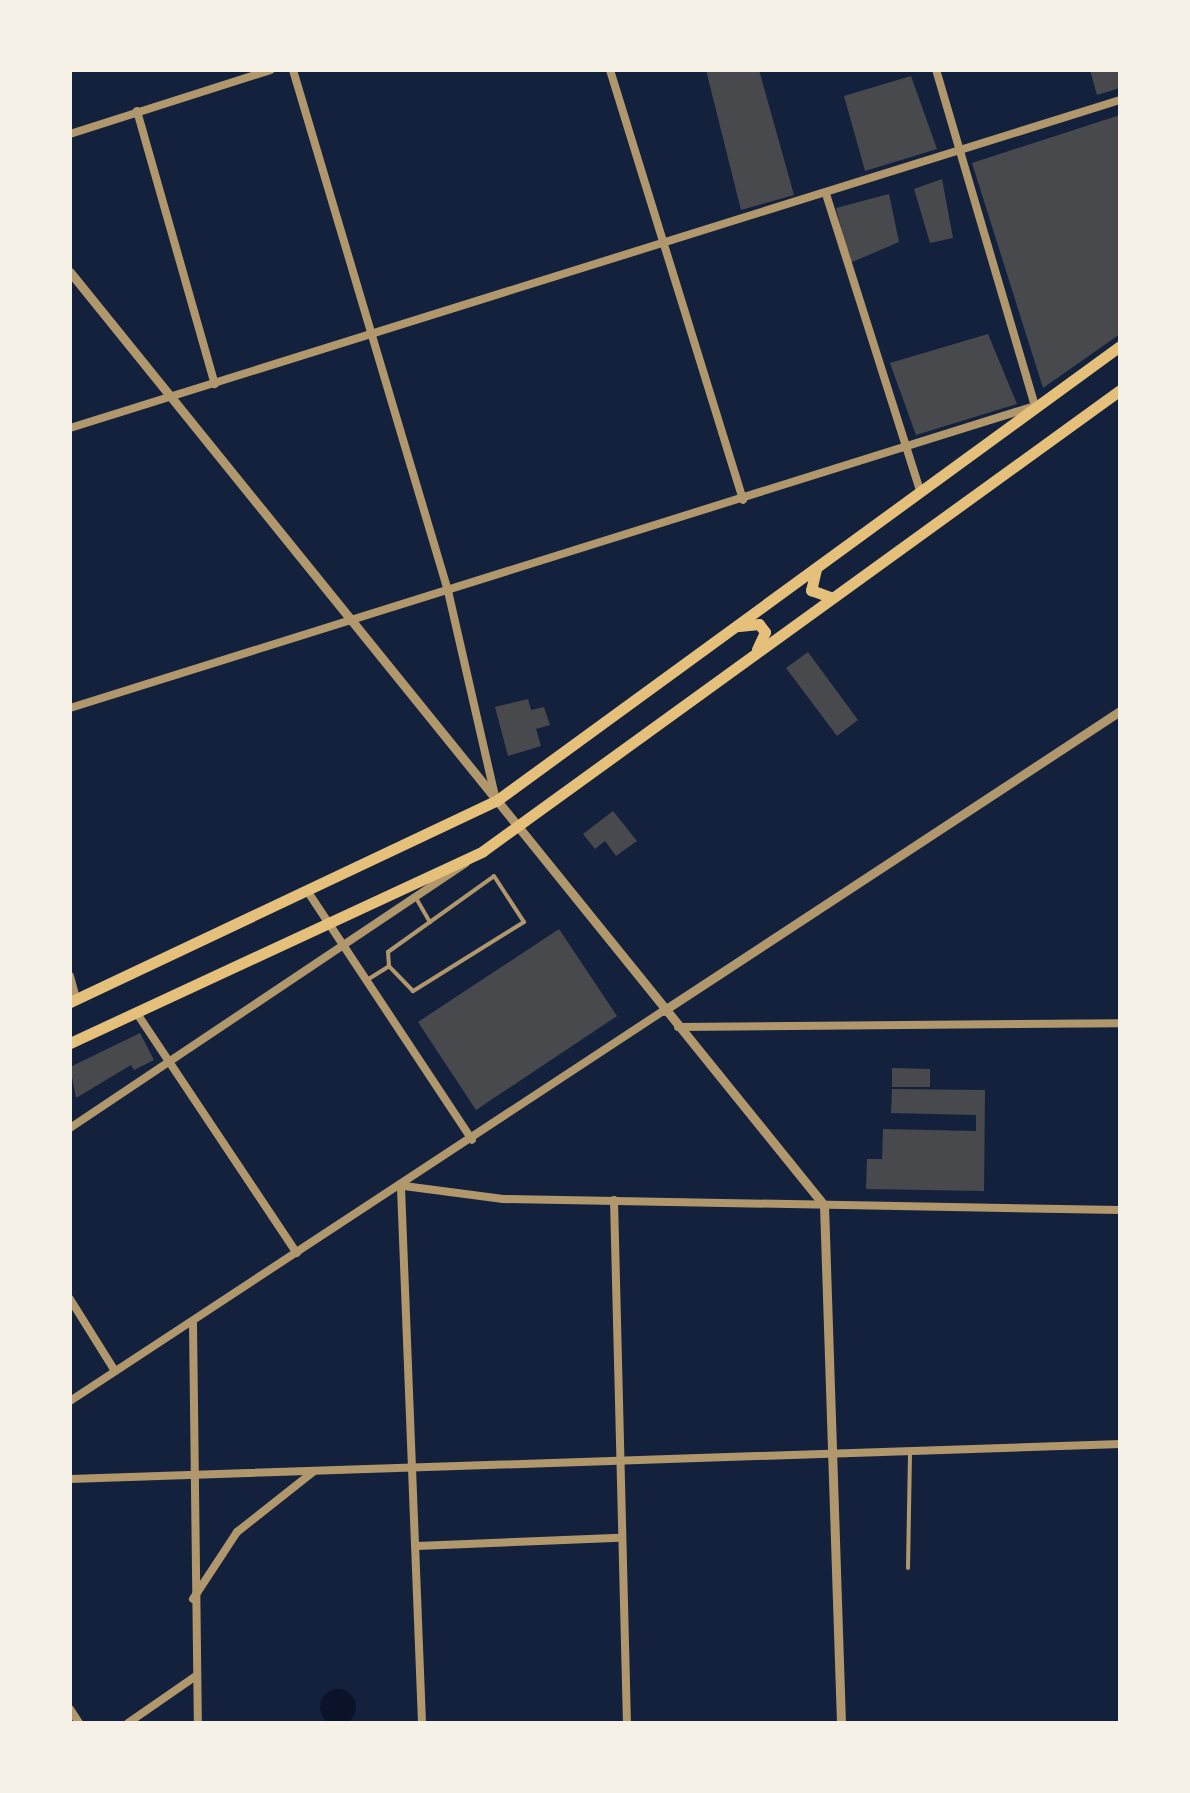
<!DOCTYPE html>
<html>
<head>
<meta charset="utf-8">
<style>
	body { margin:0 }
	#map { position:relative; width:1190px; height:1793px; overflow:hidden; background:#14213d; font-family:"Nunito Sans",sans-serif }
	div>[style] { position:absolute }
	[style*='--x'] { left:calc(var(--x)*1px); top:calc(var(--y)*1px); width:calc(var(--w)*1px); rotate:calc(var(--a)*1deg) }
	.water>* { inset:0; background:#0b132b }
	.round { border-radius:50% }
	.building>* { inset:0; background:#48494c }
	.service>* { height:4px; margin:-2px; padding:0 2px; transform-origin:2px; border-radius:2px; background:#b1986c }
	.minor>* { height:8px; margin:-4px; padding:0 4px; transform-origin:4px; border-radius:4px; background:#b1986c }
	.tertiary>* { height:9px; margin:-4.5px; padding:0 4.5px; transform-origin:4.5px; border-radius:4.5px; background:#b1986c }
	.secondary>* { height:11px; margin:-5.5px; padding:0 5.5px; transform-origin:5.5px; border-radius:5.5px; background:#e5c07b }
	span { translate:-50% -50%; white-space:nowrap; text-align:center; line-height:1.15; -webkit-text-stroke:8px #f6f1e7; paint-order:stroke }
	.frame { position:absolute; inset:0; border:72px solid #f6f1e7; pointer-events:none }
</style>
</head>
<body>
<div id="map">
	<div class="water">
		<i class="round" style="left:320px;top:1689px;width:36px;height:36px"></i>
	</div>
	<div class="building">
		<i style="clip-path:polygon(706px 70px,759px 70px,794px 195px,741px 210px)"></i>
		<i style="clip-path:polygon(1090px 70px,1120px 70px,1120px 88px,1097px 95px)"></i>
		<i style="clip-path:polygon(911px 76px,937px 149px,865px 171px,844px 96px)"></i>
		<i style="clip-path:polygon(1120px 115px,1120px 334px,1043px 388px,972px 163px)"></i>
		<i style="clip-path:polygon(942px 179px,953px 238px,930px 243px,914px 189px)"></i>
		<i style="clip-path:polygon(889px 194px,899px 242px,850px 263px,836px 208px)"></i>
		<i style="clip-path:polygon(988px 334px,1017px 404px,916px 435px,890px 363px)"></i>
		<i style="clip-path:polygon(808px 652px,858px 720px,837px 736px,786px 668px)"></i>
		<i style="clip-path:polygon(528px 699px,531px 710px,544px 707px,550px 725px,536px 729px,541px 746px,508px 756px,495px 707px)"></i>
		<i style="clip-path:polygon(613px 811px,637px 841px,616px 856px,605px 841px,595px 849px,583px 834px)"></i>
		<i style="clip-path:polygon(559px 929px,617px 1016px,476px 1110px,418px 1022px)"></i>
		<i style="clip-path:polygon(140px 1033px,154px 1060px,134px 1070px,131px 1065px,76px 1098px,70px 1067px)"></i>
		<i style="clip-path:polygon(892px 1068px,930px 1069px,930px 1087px,892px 1087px)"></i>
		<i style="clip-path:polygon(892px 1089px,985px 1090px,984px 1191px,866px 1189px,867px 1159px,882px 1159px,883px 1129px,976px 1131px,976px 1115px,891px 1113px)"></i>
	</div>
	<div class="service">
		<i style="--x:494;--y:876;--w:55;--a:56.9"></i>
		<i style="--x:524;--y:922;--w:131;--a:148.1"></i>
		<i style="--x:413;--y:991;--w:35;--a:-134"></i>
		<i style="--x:389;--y:966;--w:14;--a:-94"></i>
		<i style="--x:388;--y:952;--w:130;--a:-35.6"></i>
		<i style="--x:416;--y:898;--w:28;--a:60"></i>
		<i style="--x:367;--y:980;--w:26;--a:-32"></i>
		<i style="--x:908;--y:1568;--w:116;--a:-89"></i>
	</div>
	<div class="minor">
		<i style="--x:293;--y:70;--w:544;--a:73.43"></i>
		<i style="--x:448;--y:591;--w:210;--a:77.1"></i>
		<i style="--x:610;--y:70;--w:450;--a:72.8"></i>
		<i style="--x:137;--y:111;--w:284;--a:74.1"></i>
		<i style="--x:70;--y:134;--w:211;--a:-17.7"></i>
		<i style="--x:826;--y:194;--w:311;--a:72.4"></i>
		<i style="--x:70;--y:428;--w:1100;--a:-17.35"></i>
		<i style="--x:70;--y:708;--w:1011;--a:-17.38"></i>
		<i style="--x:1035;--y:406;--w:350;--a:-106.4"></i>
		<i style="--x:308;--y:892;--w:297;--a:56.5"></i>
		<i style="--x:70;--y:976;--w:24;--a:75"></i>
		<i style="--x:138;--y:1015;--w:286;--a:56.3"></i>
		<i style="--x:678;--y:1027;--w:442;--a:-0.5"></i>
		<i style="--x:70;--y:1128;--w:476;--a:-33.8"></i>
		<i style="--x:404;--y:1186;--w:100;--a:7.5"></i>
		<i style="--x:503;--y:1199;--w:617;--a:1.02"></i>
		<i style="--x:401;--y:1188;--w:535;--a:87.75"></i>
		<i style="--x:614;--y:1200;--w:523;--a:88.58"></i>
		<i style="--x:70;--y:1299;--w:85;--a:58"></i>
		<i style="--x:193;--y:1324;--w:399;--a:89.3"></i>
		<i style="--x:70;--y:1401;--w:710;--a:-33.33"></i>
		<i style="--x:70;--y:1479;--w:1051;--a:-1.91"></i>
		<i style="--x:417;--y:1546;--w:203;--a:-2.3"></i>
		<i style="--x:193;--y:1599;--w:80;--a:-56.7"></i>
		<i style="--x:237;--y:1532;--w:97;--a:-38.3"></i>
		<i style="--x:70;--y:1709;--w:17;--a:57"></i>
		<i style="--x:128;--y:1723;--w:83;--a:-34.7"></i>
	</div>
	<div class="tertiary">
		<i style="--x:70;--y:272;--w:1200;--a:51.06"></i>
		<i style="--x:824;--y:1205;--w:518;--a:88.12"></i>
		<i style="--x:663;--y:1011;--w:547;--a:-33.28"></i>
	</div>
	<div class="secondary">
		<i style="--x:816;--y:569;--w:22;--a:103"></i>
		<i style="--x:811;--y:590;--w:20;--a:20"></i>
		<i style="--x:739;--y:626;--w:20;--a:-6"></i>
		<i style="--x:759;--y:624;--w:10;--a:53"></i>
		<i style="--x:765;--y:632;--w:19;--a:115"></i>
		<i style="--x:70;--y:1002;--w:471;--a:-25.3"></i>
		<i style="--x:496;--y:801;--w:772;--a:-36.1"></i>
		<i style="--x:70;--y:1043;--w:455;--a:-24.9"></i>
		<i style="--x:483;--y:851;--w:786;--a:-35.89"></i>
	</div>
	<div class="frame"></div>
</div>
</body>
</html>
